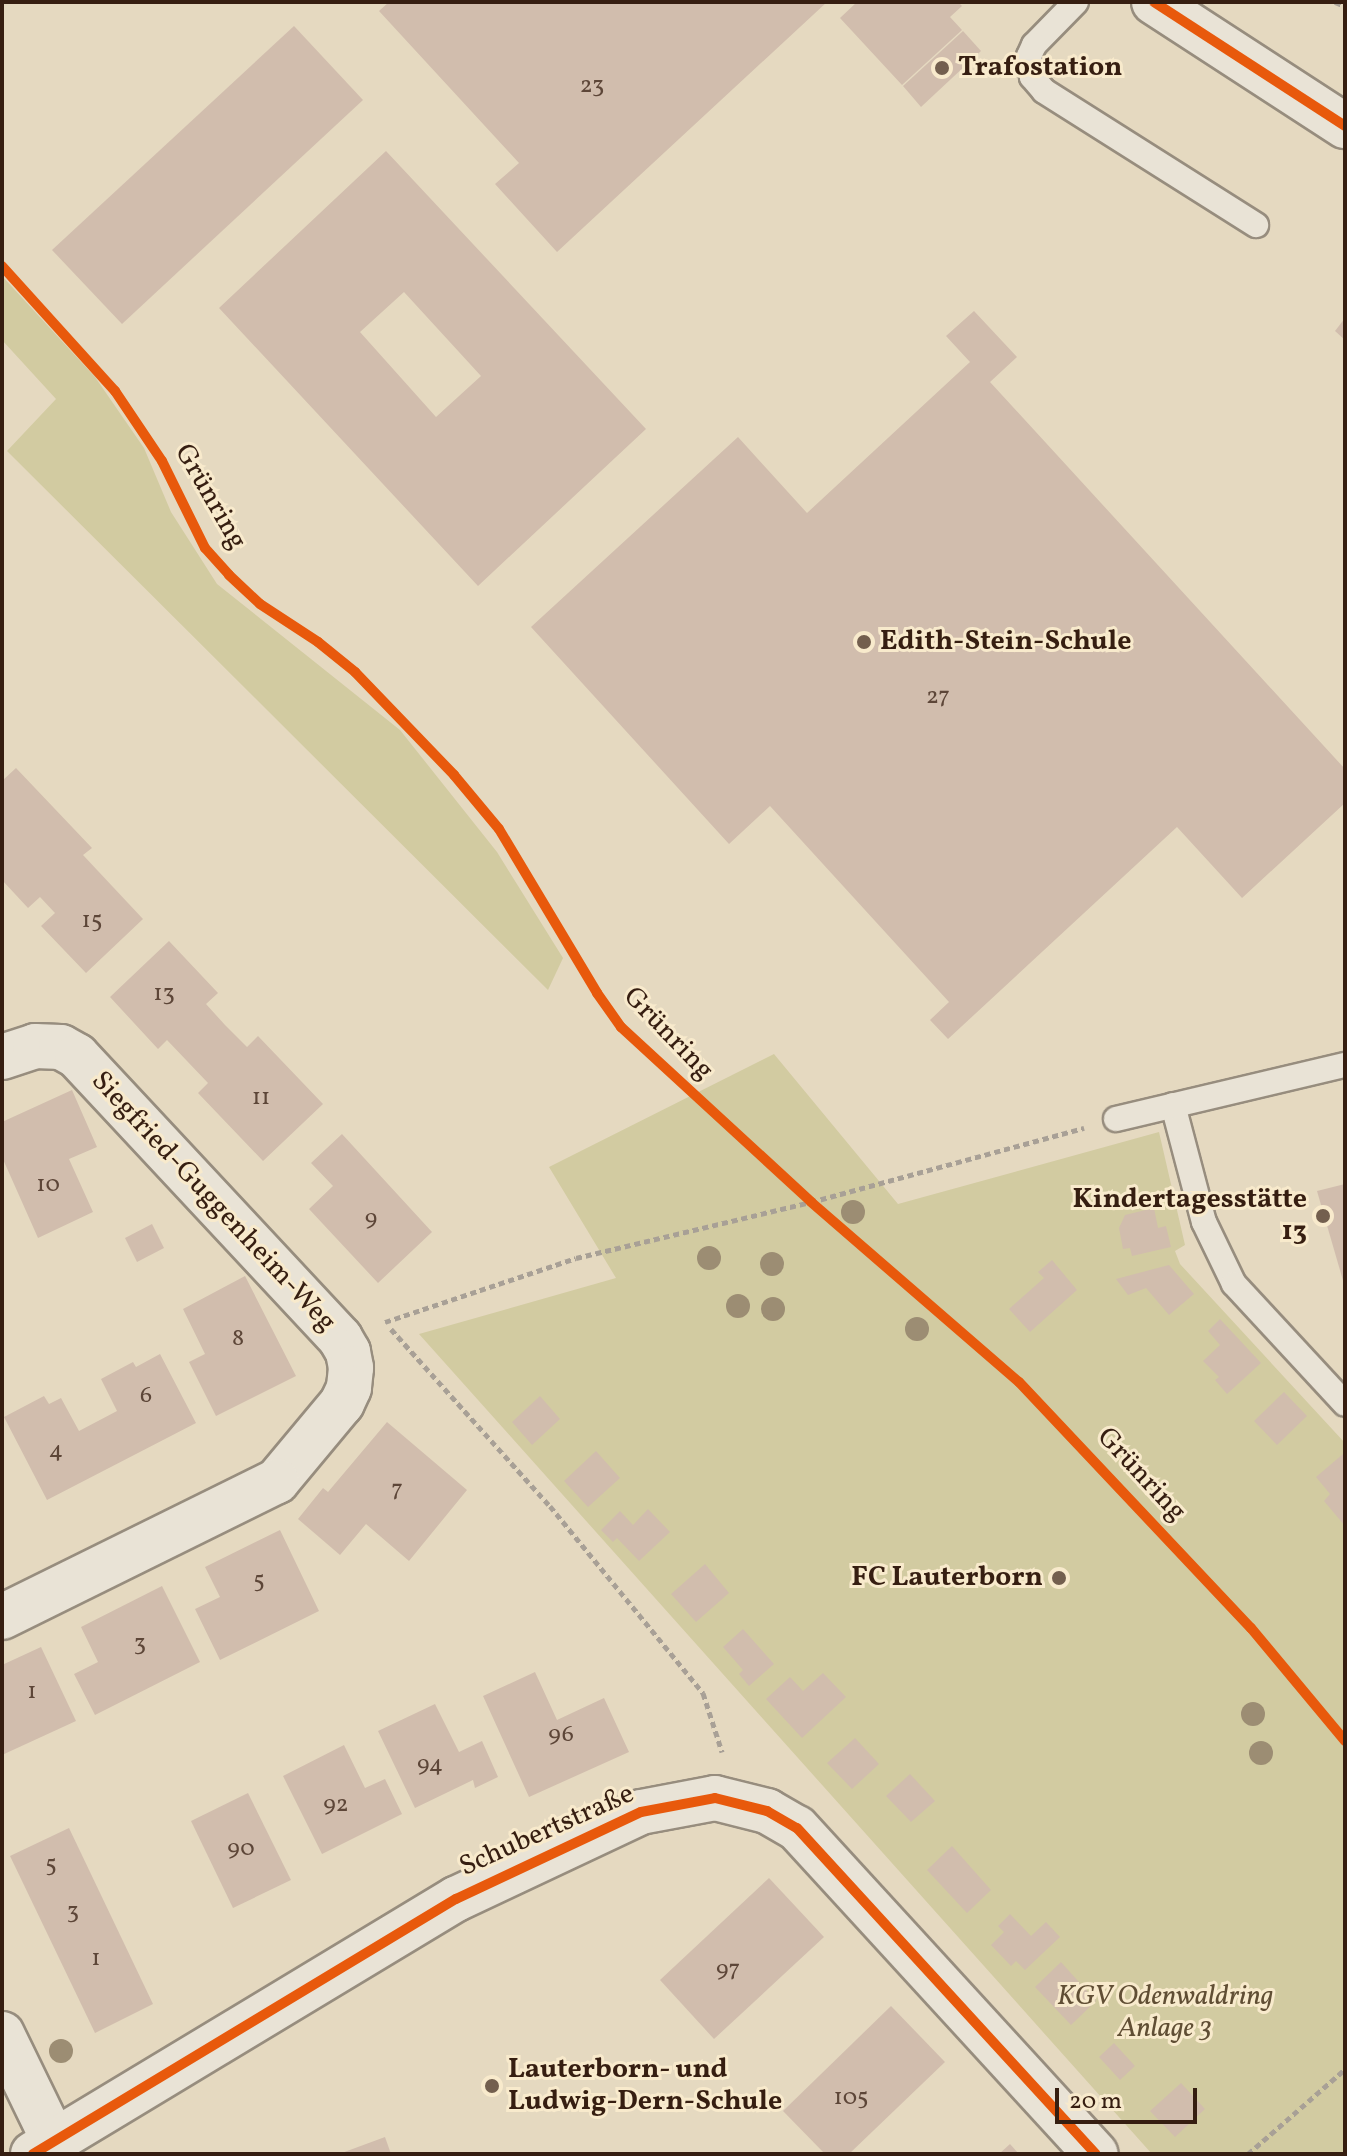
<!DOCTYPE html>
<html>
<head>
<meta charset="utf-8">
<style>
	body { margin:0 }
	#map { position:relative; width:1347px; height:2156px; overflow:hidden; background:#e5d9c0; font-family:Vollkorn,serif }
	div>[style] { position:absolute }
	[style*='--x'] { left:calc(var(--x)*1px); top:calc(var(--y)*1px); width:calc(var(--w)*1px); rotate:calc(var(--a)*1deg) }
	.green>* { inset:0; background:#d2cba1 }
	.building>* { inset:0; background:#d1bdad }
	.path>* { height:5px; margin-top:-2.5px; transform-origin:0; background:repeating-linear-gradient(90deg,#a8a096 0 6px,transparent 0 10px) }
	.roads { filter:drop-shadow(2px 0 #978d7e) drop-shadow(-2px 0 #978d7e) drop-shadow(0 2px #978d7e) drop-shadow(0 -2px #978d7e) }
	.service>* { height:24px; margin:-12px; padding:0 12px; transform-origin:12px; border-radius:12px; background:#e9e3d6 }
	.minor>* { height:44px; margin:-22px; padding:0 22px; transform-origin:22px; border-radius:22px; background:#e9e3d6 }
	.cycleway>* { height:10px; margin:-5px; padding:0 5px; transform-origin:5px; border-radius:5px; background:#e8590c }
	.trees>* { width:24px; height:24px; margin:-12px; border-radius:50%; background:#9c8d73 }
	.dots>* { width:22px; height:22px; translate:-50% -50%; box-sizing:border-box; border:4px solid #f8eacc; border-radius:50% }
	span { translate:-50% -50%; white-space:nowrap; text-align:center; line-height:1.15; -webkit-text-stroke:6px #f8eacc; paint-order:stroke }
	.number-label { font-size:24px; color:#5d4638 }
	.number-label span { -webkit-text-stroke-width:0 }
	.poi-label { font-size:28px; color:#361e11; font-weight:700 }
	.left { translate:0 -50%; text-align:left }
	.right { translate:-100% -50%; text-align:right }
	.street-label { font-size:28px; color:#361e11 }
	.park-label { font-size:28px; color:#604e34; font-style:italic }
	.frame { position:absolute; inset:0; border:4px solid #361e11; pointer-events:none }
	.scale { position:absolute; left:1055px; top:2088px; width:142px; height:36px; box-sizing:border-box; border:4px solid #361e11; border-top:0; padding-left:10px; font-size:24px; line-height:28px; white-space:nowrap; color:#361e11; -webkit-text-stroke:6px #f8eacc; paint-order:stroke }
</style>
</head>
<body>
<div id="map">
	<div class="green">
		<i style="clip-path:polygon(2px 276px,95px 377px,144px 448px,171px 512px,217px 584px,400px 730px,497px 852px,563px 958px,548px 990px,7px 451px,56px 399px,2px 340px)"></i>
		<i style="clip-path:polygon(774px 1054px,898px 1204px,1159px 1132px,1185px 1245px,1175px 1251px,1180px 1264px,1345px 1443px,1345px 2154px,1152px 2154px,419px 1334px,616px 1278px,549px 1167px)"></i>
	</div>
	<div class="building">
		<i style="clip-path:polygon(389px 2px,827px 2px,557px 252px,495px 184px,519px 163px,379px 11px)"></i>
		<i style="clip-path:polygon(857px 2px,958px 2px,962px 6px,950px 17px,962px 30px,902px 85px,840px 18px)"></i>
		<i style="clip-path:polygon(294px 26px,363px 100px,122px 324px,52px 250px)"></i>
		<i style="clip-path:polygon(963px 31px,981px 51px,921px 107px,903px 86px)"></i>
		<i style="clip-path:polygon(evenodd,386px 151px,646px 429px,478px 586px,219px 308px,386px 151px,404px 292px,481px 376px,436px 417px,360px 332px,404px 292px)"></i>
		<i style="clip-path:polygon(974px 311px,1017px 357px,990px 382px,1345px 769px,1345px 803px,1242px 898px,1177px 827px,948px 1039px,930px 1020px,949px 1002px,770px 806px,729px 844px,531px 627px,738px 437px,807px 513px,970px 362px,946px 336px)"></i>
		<i style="clip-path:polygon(1345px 318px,1345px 340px,1335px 331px)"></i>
		<i style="clip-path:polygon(16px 768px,92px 848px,83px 855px,143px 919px,86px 973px,41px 926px,55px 913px,40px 897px,28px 908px,2px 880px,2px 781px)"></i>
		<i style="clip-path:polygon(169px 941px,218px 993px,206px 1004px,225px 1025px,247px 1047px,258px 1036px,323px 1104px,263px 1161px,198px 1093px,208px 1083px,187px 1061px,167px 1040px,158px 1049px,110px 997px)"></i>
		<i style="clip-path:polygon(72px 1090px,97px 1147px,69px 1159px,93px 1212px,38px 1238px,2px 1157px,2px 1122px)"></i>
		<i style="clip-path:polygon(342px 1134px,432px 1232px,378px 1283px,309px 1209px,333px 1186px,311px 1163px)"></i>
		<i style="clip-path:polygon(1345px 1184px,1345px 1284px,1344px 1284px,1317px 1191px)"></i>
		<i style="clip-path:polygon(1154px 1208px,1158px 1228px,1166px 1226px,1171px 1247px,1132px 1256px,1130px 1248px,1123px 1249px,1119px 1228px,1125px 1215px)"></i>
		<i style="clip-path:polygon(152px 1224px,164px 1248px,137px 1262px,125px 1238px)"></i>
		<i style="clip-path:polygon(1052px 1260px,1077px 1290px,1030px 1332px,1009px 1309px,1044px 1278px,1038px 1272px)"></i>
		<i style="clip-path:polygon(1169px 1265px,1194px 1294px,1169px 1315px,1146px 1288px,1128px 1295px,1116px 1279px)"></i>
		<i style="clip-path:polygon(245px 1276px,296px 1376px,216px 1416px,189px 1362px,205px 1354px,183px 1309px)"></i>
		<i style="clip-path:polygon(1220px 1319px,1261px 1363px,1227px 1394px,1215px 1380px,1219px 1377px,1203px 1361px,1220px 1345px,1208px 1331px)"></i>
		<i style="clip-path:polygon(160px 1354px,196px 1423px,47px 1500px,4px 1417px,44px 1396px,49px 1404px,61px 1398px,79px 1431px,117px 1411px,101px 1379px,133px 1362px,136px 1367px)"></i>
		<i style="clip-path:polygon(1284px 1392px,1307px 1416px,1277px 1445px,1254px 1421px)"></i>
		<i style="clip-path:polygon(540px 1396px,560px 1419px,532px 1445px,512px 1422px)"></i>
		<i style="clip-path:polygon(387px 1422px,467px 1490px,409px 1561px,366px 1524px,340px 1555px,298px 1519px,323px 1488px,328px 1492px)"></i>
		<i style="clip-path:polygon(596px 1451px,620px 1478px,588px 1507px,564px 1481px)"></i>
		<i style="clip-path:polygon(1343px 1454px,1345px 1457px,1345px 1526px,1324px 1501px,1330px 1494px,1316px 1477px)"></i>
		<i style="clip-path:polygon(648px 1509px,670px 1532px,639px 1561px,617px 1538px,613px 1542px,601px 1530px,620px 1511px,633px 1525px)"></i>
		<i style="clip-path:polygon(280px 1530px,319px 1611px,220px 1660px,195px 1609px,220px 1597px,205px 1567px)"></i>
		<i style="clip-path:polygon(705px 1564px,729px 1593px,696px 1622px,671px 1594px)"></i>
		<i style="clip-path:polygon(162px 1586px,200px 1662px,95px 1715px,74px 1674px,98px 1662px,81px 1627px)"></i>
		<i style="clip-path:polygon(743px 1629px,774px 1664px,749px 1686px,739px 1674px,743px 1670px,723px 1647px)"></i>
		<i style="clip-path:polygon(41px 1647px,76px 1721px,2px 1755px,2px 1665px)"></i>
		<i style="clip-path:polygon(535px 1672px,557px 1720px,604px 1698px,629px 1752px,529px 1797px,483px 1696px)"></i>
		<i style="clip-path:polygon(823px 1673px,846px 1697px,802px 1738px,766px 1699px,790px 1677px,803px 1691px)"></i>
		<i style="clip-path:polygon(435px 1704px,459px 1752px,482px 1741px,498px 1777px,475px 1788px,473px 1780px,415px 1808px,378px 1731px)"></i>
		<i style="clip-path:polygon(855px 1738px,879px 1764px,852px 1789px,827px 1763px)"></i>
		<i style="clip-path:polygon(344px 1745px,365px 1788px,385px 1779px,402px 1814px,322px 1854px,283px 1776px)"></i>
		<i style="clip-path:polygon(910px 1774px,935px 1801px,911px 1822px,886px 1796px)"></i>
		<i style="clip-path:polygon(248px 1793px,291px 1880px,233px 1908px,191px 1821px)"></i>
		<i style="clip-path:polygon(69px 1828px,153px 2004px,95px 2033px,10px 1856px)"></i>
		<i style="clip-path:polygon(952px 1846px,991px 1890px,967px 1913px,927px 1870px)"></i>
		<i style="clip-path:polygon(769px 1878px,824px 1937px,714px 2039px,660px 1980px)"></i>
		<i style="clip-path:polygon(1010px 1914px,1031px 1936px,1046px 1922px,1060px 1937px,1025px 1970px,1016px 1961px,1011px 1966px,991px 1945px,1004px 1932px,998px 1926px)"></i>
		<i style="clip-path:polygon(1061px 1962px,1096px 2001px,1071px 2025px,1035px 1987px)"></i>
		<i style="clip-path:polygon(891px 2006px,945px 2062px,849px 2154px,825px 2154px,783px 2111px)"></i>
		<i style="clip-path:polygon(1114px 2043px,1135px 2066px,1120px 2080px,1099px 2057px)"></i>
		<i style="clip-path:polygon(1181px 2083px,1205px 2109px,1175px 2137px,1150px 2111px)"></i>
		<i style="clip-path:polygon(385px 2137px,391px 2154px,339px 2154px)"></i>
		<i style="clip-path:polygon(1010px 2144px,1019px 2154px,999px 2154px)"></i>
	</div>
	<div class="path">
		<i style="--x:1335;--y:2;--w:11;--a:22"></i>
		<i style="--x:2;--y:266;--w:169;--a:47.9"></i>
		<i style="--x:115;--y:391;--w:84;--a:56.1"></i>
		<i style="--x:162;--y:461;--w:97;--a:63.7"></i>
		<i style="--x:205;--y:548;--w:36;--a:48"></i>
		<i style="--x:229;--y:575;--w:42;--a:43.1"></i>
		<i style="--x:260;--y:604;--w:69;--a:33.2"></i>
		<i style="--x:318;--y:642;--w:48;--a:39"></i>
		<i style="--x:355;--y:672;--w:143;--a:46.1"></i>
		<i style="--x:454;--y:775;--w:70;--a:50.2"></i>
		<i style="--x:499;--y:829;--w:191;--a:59.1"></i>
		<i style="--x:597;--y:993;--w:42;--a:54.8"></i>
		<i style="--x:621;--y:1027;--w:258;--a:42.6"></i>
		<i style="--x:811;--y:1202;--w:275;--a:40.9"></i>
		<i style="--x:1019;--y:1382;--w:338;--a:46.7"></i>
		<i style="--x:1251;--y:1628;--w:147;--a:50.2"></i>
		<i style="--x:385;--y:1322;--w:201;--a:-18.5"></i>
		<i style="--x:576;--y:1258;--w:242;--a:-13.4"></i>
		<i style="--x:811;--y:1202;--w:283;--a:-15.2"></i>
		<i style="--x:391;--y:1329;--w:238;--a:48.1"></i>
		<i style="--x:550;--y:1506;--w:242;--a:50.7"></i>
		<i style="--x:703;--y:1693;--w:62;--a:72.1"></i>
		<i style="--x:1248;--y:2154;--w:129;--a:-41.2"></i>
	</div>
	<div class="roads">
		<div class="service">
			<i style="--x:1076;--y:2;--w:60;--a:134.3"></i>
			<i style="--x:1034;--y:45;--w:12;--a:114"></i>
			<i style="--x:1029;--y:56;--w:21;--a:82"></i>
			<i style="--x:1032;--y:77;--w:18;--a:49"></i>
			<i style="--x:1044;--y:91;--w:251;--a:32.3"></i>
			<i style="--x:1173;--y:1105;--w:121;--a:75.2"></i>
			<i style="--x:1204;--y:1222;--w:69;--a:64.2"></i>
			<i style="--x:1234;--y:1284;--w:163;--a:47.2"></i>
			<i style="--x:1116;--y:1119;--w:235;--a:-13.3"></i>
		</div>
		<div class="minor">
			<i style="--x:1154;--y:2;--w:228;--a:33"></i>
			<i style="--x:2;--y:1057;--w:35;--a:-18"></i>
			<i style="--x:35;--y:1046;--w:26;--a:2"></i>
			<i style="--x:61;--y:1047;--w:18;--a:29"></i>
			<i style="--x:77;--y:1056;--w:386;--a:47"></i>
			<i style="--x:340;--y:1338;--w:16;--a:60"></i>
			<i style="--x:348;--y:1352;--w:16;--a:79"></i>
			<i style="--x:351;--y:1368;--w:20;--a:96"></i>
			<i style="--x:349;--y:1388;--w:17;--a:115"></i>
			<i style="--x:342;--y:1403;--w:102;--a:129.8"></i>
			<i style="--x:277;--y:1481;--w:307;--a:153.7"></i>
			<i style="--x:2;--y:2034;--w:119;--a:64.1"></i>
			<i style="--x:33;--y:2154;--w:494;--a:-31.1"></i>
			<i style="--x:456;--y:1899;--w:204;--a:-25.2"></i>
			<i style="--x:641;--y:1812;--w:75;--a:-10.7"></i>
			<i style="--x:715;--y:1798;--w:54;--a:14"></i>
			<i style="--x:767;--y:1811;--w:34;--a:30"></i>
			<i style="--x:797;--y:1828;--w:442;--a:47.5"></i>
		</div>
	</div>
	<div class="cycleway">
		<i style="--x:1154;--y:2;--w:228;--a:33"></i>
		<i style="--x:2;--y:266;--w:169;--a:47.9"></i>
		<i style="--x:115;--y:391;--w:84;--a:56.1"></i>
		<i style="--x:162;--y:461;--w:97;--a:63.7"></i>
		<i style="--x:205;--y:548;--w:36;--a:48"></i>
		<i style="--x:229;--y:575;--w:42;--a:43.1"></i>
		<i style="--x:260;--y:604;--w:69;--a:33.2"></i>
		<i style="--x:318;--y:642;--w:48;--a:39"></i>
		<i style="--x:355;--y:672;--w:143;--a:46.1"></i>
		<i style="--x:454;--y:775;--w:70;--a:50.2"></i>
		<i style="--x:499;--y:829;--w:191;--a:59.1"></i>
		<i style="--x:597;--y:993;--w:42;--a:54.8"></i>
		<i style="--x:621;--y:1027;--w:258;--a:42.6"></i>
		<i style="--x:811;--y:1202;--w:275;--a:40.9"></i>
		<i style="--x:1019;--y:1382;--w:338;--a:46.7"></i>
		<i style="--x:1251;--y:1628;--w:147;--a:50.2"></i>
		<i style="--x:33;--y:2154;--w:494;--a:-31.1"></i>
		<i style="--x:456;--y:1899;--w:204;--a:-25.2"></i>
		<i style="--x:641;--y:1812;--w:75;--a:-10.7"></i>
		<i style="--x:715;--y:1798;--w:54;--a:14"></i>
		<i style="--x:767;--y:1811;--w:34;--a:30"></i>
		<i style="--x:797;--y:1828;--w:442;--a:47.5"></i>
	</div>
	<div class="trees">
		<i style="left:853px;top:1212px"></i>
		<i style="left:709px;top:1258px"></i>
		<i style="left:772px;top:1264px"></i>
		<i style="left:738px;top:1306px"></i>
		<i style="left:773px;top:1309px"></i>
		<i style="left:917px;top:1329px"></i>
		<i style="left:1253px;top:1714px"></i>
		<i style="left:1261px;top:1753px"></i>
		<i style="left:61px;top:2051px"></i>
	</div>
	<div class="dots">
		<i style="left:942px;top:68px;background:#735f4e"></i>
		<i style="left:864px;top:642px;background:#735f4e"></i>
		<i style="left:1323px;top:1216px;background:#735f4e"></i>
		<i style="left:1059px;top:1578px;background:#735f4e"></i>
		<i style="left:492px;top:2086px;background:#735f4e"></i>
	</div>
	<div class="number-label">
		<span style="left:592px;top:87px">23</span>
		<span style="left:938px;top:698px">27</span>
		<span style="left:92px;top:922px">15</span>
		<span style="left:164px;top:995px">13</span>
		<span style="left:261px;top:1099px">11</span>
		<span style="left:48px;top:1186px">10</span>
		<span style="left:371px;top:1220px">9</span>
		<span style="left:238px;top:1340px">8</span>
		<span style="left:146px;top:1397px">6</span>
		<span style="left:56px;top:1452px">4</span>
		<span style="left:397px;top:1491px">7</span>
		<span style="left:259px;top:1582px">5</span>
		<span style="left:140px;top:1645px">3</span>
		<span style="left:32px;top:1693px">1</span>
		<span style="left:561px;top:1736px">96</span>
		<span style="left:430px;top:1766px">94</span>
		<span style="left:336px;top:1806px">92</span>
		<span style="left:241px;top:1850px">90</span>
		<span style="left:51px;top:1866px">5</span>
		<span style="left:73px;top:1913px">3</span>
		<span style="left:96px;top:1960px">1</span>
		<span style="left:728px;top:1971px">97</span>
		<span style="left:851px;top:2099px">105</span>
	</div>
	<div class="poi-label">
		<span class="left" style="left:958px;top:68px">Trafostation</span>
		<span class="left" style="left:880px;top:642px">Edith-Stein-Schule</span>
		<span class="right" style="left:1307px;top:1216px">Kindertagesstätte<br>13</span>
		<span class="right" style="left:1043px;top:1578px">FC Lauterborn</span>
		<span class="left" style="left:508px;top:2086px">Lauterborn- und<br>Ludwig-Dern-Schule</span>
	</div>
	<div class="street-label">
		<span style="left:210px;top:497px;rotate:60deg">Grünring</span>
		<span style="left:668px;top:1034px;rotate:46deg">Grünring</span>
		<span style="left:213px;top:1202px;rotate:47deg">Siegfried-Guggenheim-Weg</span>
		<span style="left:1141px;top:1475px;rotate:47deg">Grünring</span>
		<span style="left:547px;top:1831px;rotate:-24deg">Schubertstraße</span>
	</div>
	<div class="park-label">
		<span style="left:1165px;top:2013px">KGV Odenwaldring<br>Anlage 3</span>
	</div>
	<div class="frame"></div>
	<div class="scale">20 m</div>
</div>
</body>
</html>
